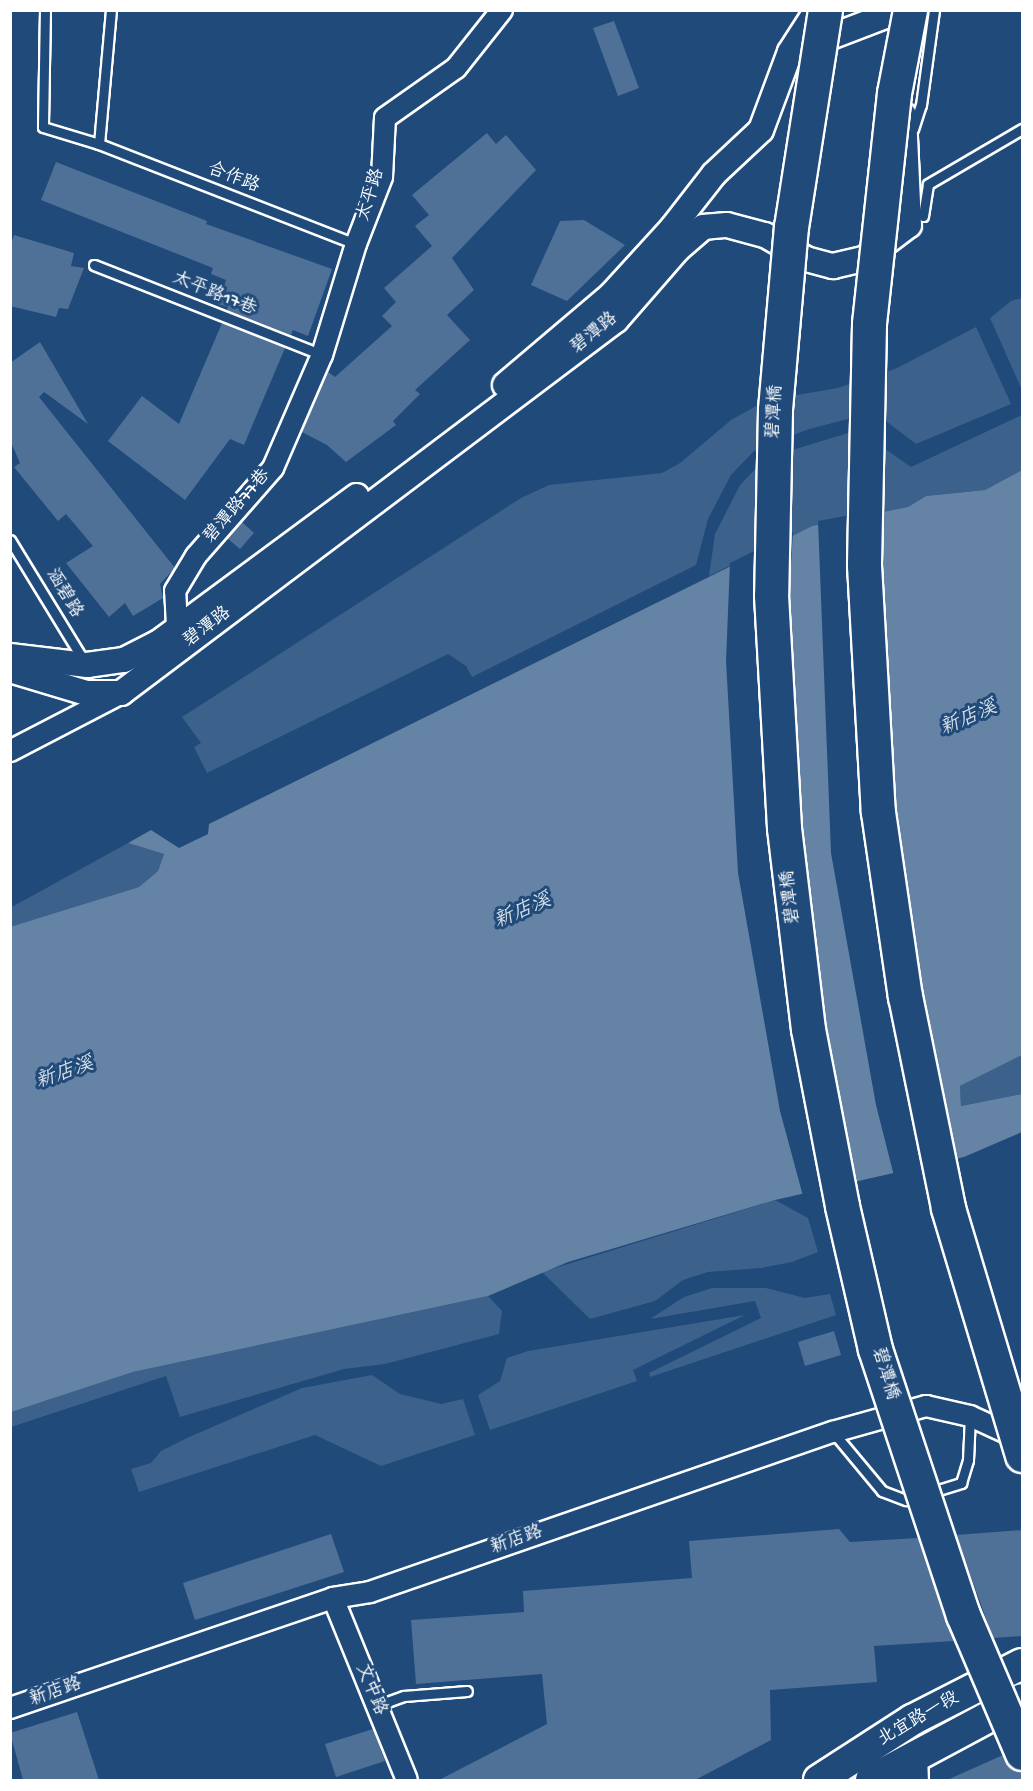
<!DOCTYPE html>
<html>
<head>
<meta charset="utf-8">
<style>
	body { margin:0 }
	#map { position:relative; width:1033px; height:1791px; overflow:hidden; background:#1f4a7a; font-family:"Gochi Hand","LXGW WenKai TC",sans-serif }
	div>[style] { position:absolute }
	[style*='--x'] { left:calc(var(--x)*1px); top:calc(var(--y)*1px); width:calc(var(--w)*1px); rotate:calc(var(--a)*1deg) }
	.green>* { inset:0; background:#3c618b }
	.water>* { inset:0; background:#6583a4 }
	.pier>* { inset:0; background:#1f4a7a }
	.building>* { inset:0; background:#507197 }
	.roads { filter:drop-shadow(2px 0 #fff) drop-shadow(-2px 0 #fff) drop-shadow(0 2px #fff) drop-shadow(0 -2px #fff) }
	.service>* { height:9px; margin:-4.5px; padding:0 4.5px; transform-origin:4.5px; border-radius:4.5px; background:#1f4a7a }
	.minor>* { height:20px; margin:-10px; padding:0 10px; transform-origin:10px; border-radius:10px; background:#1f4a7a }
	.tertiary>* { height:24px; margin:-12px; padding:0 12px; transform-origin:12px; border-radius:12px; background:#1f4a7a }
	.primary>* { height:30px; margin:-15px; padding:0 15px; transform-origin:15px; border-radius:15px; background:#1f4a7a }
	.bridges { filter:drop-shadow(2px 0 #fff) drop-shadow(-2px 0 #fff) drop-shadow(0 2px #fff) drop-shadow(0 -2px #fff) }
	.motorway-bridge>* { height:33px; margin:-16.5px; padding:0 16.5px; transform-origin:16.5px; border-radius:16.5px; background:#1f4a7a }
	span { translate:-50% -50%; white-space:nowrap; text-align:center; line-height:1.15; -webkit-text-stroke:6px #1f4a7a; paint-order:stroke }
	.street-label { font-size:18px; color:#fff }
	.water-label { font-size:20px; color:#d8e0e8; font-style:italic }
	.frame { position:absolute; inset:0; border:12px solid #fff; pointer-events:none }
</style>
</head>
<body>
<div id="map">
	<div class="green">
		<i style="clip-path:polygon(1022px 298px,1022px 390px,990px 318px,1011px 301px)"></i>
		<i style="clip-path:polygon(976px 327px,1011px 404px,916px 444px,874px 412px,806px 430px,754px 451px,731px 475px,708px 519px,696px 565px,472px 677px,466px 666px,448px 654px,207px 773px,194px 747px,201px 743px,182px 717px,521px 498px,549px 485px,662px 473px,680px 463px,731px 420px,767px 400px,838px 388px,895px 369px)"></i>
		<i style="clip-path:polygon(1022px 415px,1022px 470px,985px 490px,926px 496px,908px 507px,812px 526px,709px 576px,715px 534px,740px 485px,766px 458px,858px 430px,911px 467px)"></i>
		<i style="clip-path:polygon(128px 843px,164px 854px,158px 871px,139px 887px,11px 927px,10px 908px)"></i>
		<i style="clip-path:polygon(1022px 1055px,1022px 1094px,961px 1106px,960px 1086px)"></i>
		<i style="clip-path:polygon(775px 1200px,808px 1218px,818px 1252px,792px 1262px,761px 1268px,708px 1272px,683px 1280px,655px 1301px,590px 1319px,542px 1272px)"></i>
		<i style="clip-path:polygon(712px 1288px,766px 1288px,805px 1298px,830px 1294px,836px 1315px,650px 1377px,649px 1373px,761px 1318px,755px 1301px,650px 1319px,684px 1297px)"></i>
		<i style="clip-path:polygon(488px 1296px,502px 1311px,499px 1334px,385px 1364px,344px 1369px,180px 1417px,166px 1376px,11px 1427px,10px 1412px,133px 1372px)"></i>
		<i style="clip-path:polygon(745px 1315px,633px 1370px,637px 1381px,490px 1430px,478px 1395px,500px 1381px,507px 1358px,528px 1351px)"></i>
		<i style="clip-path:polygon(372px 1375px,400px 1394px,441px 1404px,463px 1399px,475px 1435px,381px 1466px,315px 1435px,139px 1492px,131px 1469px,151px 1463px,161px 1451px,187px 1438px,302px 1388px)"></i>
	</div>
	<div class="water">
		<i style="clip-path:polygon(1022px 470px,1022px 1055px,960px 1086px,961px 1106px,1022px 1094px,1022px 1132px,964px 1157px,775px 1200px,568px 1262px,488px 1296px,133px 1372px,11px 1412px,10px 927px,139px 887px,158px 871px,164px 854px,128px 843px,151px 830px,179px 848px,208px 834px,209px 824px,812px 526px,908px 507px,926px 496px,985px 490px)"></i>
	</div>
	<div class="pier">
		<i style="clip-path:polygon(878px 510px,888px 742px,931px 1058px,956px 1162px,894px 1176px,876px 1105px,831px 853px,818px 521px)"></i>
		<i style="clip-path:polygon(793px 532px,788px 608px,797px 866px,842px 1124px,858px 1184px,803px 1196px,780px 1111px,738px 873px,726px 661px,730px 563px)"></i>
	</div>
	<div class="building">
		<i style="clip-path:polygon(614px 21px,639px 88px,618px 96px,593px 28px)"></i>
		<i style="clip-path:polygon(487px 133px,496px 144px,506px 135px,536px 170px,452px 258px,474px 290px,447px 315px,470px 340px,415px 390px,420px 394px,393px 421px,396px 425px,346px 462px,327px 445px,302px 432px,328px 372px,335px 377px,392px 326px,382px 316px,396px 302px,384px 288px,432px 246px,415px 226px,429px 215px,412px 195px)"></i>
		<i style="clip-path:polygon(56px 162px,207px 221px,206px 224px,332px 269px,308px 336px,293px 330px,291px 335px,227px 310px,228px 307px,218px 304px,226px 280px,211px 274px,213px 268px,41px 200px)"></i>
		<i style="clip-path:polygon(584px 220px,625px 245px,567px 301px,531px 285px,560px 221px)"></i>
		<i style="clip-path:polygon(14px 235px,74px 253px,71px 266px,84px 268px,68px 309px,59px 308px,56px 317px,10px 306px,10px 247px)"></i>
		<i style="clip-path:polygon(222px 323px,285px 348px,244px 445px,230px 439px,185px 500px,108px 441px,142px 396px,179px 424px)"></i>
		<i style="clip-path:polygon(40px 342px,88px 424px,44px 392px,39px 397px,175px 568px,160px 584px,163px 598px,133px 616px,125px 603px,109px 617px,66px 563px,93px 546px,66px 514px,58px 521px,14px 467px,20px 463px,10px 440px,10px 363px)"></i>
		<i style="clip-path:polygon(242px 522px,254px 533px,240px 549px,227px 538px)"></i>
		<i style="clip-path:polygon(834px 1331px,841px 1355px,805px 1366px,798px 1342px)"></i>
		<i style="clip-path:polygon(839px 1529px,850px 1542px,918px 1538px,954px 1641px,874px 1646px,877px 1682px,770px 1690px,771px 1740px,695px 1780px,439px 1780px,547px 1724px,542px 1674px,416px 1684px,411px 1620px,524px 1612px,523px 1591px,692px 1578px,689px 1541px)"></i>
		<i style="clip-path:polygon(1023px 1530px,1023px 1636px,993px 1638px,956px 1535px)"></i>
		<i style="clip-path:polygon(331px 1534px,344px 1572px,195px 1620px,183px 1583px)"></i>
		<i style="clip-path:polygon(77px 1712px,99px 1780px,23px 1780px,10px 1733px)"></i>
		<i style="clip-path:polygon(373px 1729px,385px 1761px,336px 1777px,325px 1744px)"></i>
		<i style="clip-path:polygon(1003px 1755px,1010px 1768px,1023px 1771px,1023px 1780px,947px 1780px)"></i>
	</div>
	<div class="roads">
		<div class="service">
			<i style="--x:45;--y:10;--w:117;--a:91"></i>
			<i style="--x:43;--y:127;--w:59;--a:16.9"></i>
			<i style="--x:99;--y:144;--w:276;--a:21.3"></i>
			<i style="--x:913;--y:129;--w:25;--a:-72"></i>
			<i style="--x:921;--y:105;--w:96;--a:-82.2"></i>
			<i style="--x:99;--y:144;--w:135;--a:-84.9"></i>
			<i style="--x:923;--y:216;--w:32;--a:-81"></i>
			<i style="--x:928;--y:184;--w:109;--a:-30.3"></i>
			<i style="--x:94;--y:265;--w:245;--a:21.5"></i>
			<i style="--x:10;--y:540;--w:142;--a:58.6"></i>
			<i style="--x:833;--y:1432;--w:77;--a:50.3"></i>
			<i style="--x:882;--y:1491;--w:26;--a:21"></i>
			<i style="--x:906;--y:1500;--w:58;--a:-17.2"></i>
			<i style="--x:961;--y:1483;--w:24;--a:-73"></i>
			<i style="--x:968;--y:1460;--w:44;--a:-87.4"></i>
			<i style="--x:376;--y:1706;--w:30;--a:-20"></i>
			<i style="--x:404;--y:1696;--w:63;--a:-4.5"></i>
		</div>
		<div class="minor">
			<i style="--x:177;--y:626;--w:35;--a:-93"></i>
			<i style="--x:175;--y:591;--w:41;--a:-59"></i>
			<i style="--x:196;--y:556;--w:117;--a:-48.8"></i>
			<i style="--x:273;--y:468;--w:123;--a:-66.6"></i>
			<i style="--x:322;--y:355;--w:116;--a:-73"></i>
			<i style="--x:356;--y:244;--w:72;--a:-68.8"></i>
			<i style="--x:382;--y:177;--w:59;--a:-87.1"></i>
			<i style="--x:385;--y:118;--w:87;--a:-35.2"></i>
			<i style="--x:456;--y:68;--w:74;--a:-51.6"></i>
			<i style="--x:10;--y:751;--w:124;--a:-27.4"></i>
			<i style="--x:333;--y:1598;--w:196;--a:67.9"></i>
			<i style="--x:10;--y:1708;--w:341;--a:-18.8"></i>
			<i style="--x:333;--y:1598;--w:37;--a:-9"></i>
			<i style="--x:370;--y:1592;--w:490;--a:-19.1"></i>
			<i style="--x:833;--y:1432;--w:97;--a:-15.6"></i>
			<i style="--x:926;--y:1406;--w:45;--a:12.8"></i>
			<i style="--x:970;--y:1416;--w:55;--a:24.7"></i>
		</div>
		<div class="tertiary">
			<i style="--x:807;--y:46;--w:101;--a:-21"></i>
			<i style="--x:505;--y:385;--w:138;--a:-40.3"></i>
			<i style="--x:610;--y:296;--w:92;--a:-47.6"></i>
			<i style="--x:672;--y:228;--w:68;--a:-52.1"></i>
			<i style="--x:714;--y:174;--w:64;--a:-43.1"></i>
			<i style="--x:761;--y:130;--w:83;--a:-69.6"></i>
			<i style="--x:790;--y:52;--w:50;--a:-57.3"></i>
			<i style="--x:10;--y:656;--w:78;--a:6.7"></i>
			<i style="--x:87;--y:665;--w:37;--a:-8"></i>
			<i style="--x:124;--y:660;--w:38;--a:-27"></i>
			<i style="--x:158;--y:643;--w:247;--a:-36.5"></i>
			<i style="--x:10;--y:670;--w:79;--a:16.8"></i>
			<i style="--x:86;--y:693;--w:35;--a:0"></i>
			<i style="--x:121;--y:693;--w:620;--a:-37"></i>
			<i style="--x:616;--y:320;--w:94;--a:-48.9"></i>
			<i style="--x:678;--y:249;--w:33;--a:-41"></i>
			<i style="--x:703;--y:227;--w:24;--a:-5"></i>
			<i style="--x:727;--y:225;--w:39;--a:15"></i>
			<i style="--x:765;--y:235;--w:48;--a:30.3"></i>
			<i style="--x:806;--y:259;--w:28;--a:15"></i>
			<i style="--x:833;--y:266;--w:32;--a:-13"></i>
			<i style="--x:864;--y:259;--w:56;--a:-37.1"></i>
			<i style="--x:909;--y:225;--w:110;--a:-92.6"></i>
			<i style="--x:915;--y:1755;--w:25;--a:88"></i>
		</div>
		<div class="primary">
			<i style="--x:819;--y:1780;--w:111;--a:-32.8"></i>
			<i style="--x:912;--y:1720;--w:123;--a:-27"></i>
			<i style="--x:871;--y:1780;--w:171;--a:-28.2"></i>
		</div>
	</div>
	<div class="bridges">
		<div class="motorway-bridge">
			<i style="--x:825;--y:10;--w:219;--a:98.9"></i>
			<i style="--x:791;--y:226;--w:185;--a:95"></i>
			<i style="--x:775;--y:410;--w:185;--a:91.2"></i>
			<i style="--x:771;--y:595;--w:233;--a:86.8"></i>
			<i style="--x:784;--y:828;--w:202;--a:83.2"></i>
			<i style="--x:808;--y:1029;--w:180;--a:79.1"></i>
			<i style="--x:842;--y:1206;--w:147;--a:77"></i>
			<i style="--x:875;--y:1349;--w:280;--a:71.7"></i>
			<i style="--x:963;--y:1615;--w:150;--a:66.9"></i>
			<i style="--x:910;--y:10;--w:85;--a:100.9"></i>
			<i style="--x:894;--y:93;--w:232;--a:96.2"></i>
			<i style="--x:869;--y:324;--w:241;--a:91.2"></i>
			<i style="--x:864;--y:565;--w:247;--a:86.8"></i>
			<i style="--x:878;--y:812;--w:186;--a:81.7"></i>
			<i style="--x:905;--y:996;--w:216;--a:78.5"></i>
			<i style="--x:948;--y:1208;--w:258;--a:73.3"></i>
		</div>
	</div>
	<div class="street-label">
		<span style="left:233px;top:179px;rotate:21deg">合作路</span>
		<span style="left:372px;top:195px;rotate:-73deg">太平路</span>
		<span style="left:214px;top:295px;rotate:22deg">太平路17巷</span>
		<span style="left:595px;top:334px;rotate:-39deg">碧潭路</span>
		<span style="left:776px;top:412px;rotate:-87deg">碧潭橋</span>
		<span style="left:238px;top:507px;rotate:-49deg">碧潭路77巷</span>
		<span style="left:63px;top:594px;rotate:59deg">涵碧路</span>
		<span style="left:208px;top:628px;rotate:-37deg">碧潭路</span>
		<span style="left:792px;top:897px;rotate:-97deg">碧潭橋</span>
		<span style="left:884px;top:1374px;rotate:73deg">碧潭橋</span>
		<span style="left:517px;top:1541px;rotate:-19deg">新店路</span>
		<span style="left:370px;top:1690px;rotate:68deg">文中路</span>
		<span style="left:56px;top:1693px;rotate:-19deg">新店路</span>
		<span style="left:919px;top:1720px;rotate:-30deg">北宜路一段</span>
	</div>
	<div class="water-label">
		<span style="left:969px;top:719px;rotate:-23deg">新店溪</span>
		<span style="left:523px;top:912px;rotate:-23deg">新店溪</span>
		<span style="left:65px;top:1074px;rotate:-19deg">新店溪</span>
	</div>
	<div class="frame"></div>
</div>
</body>
</html>
